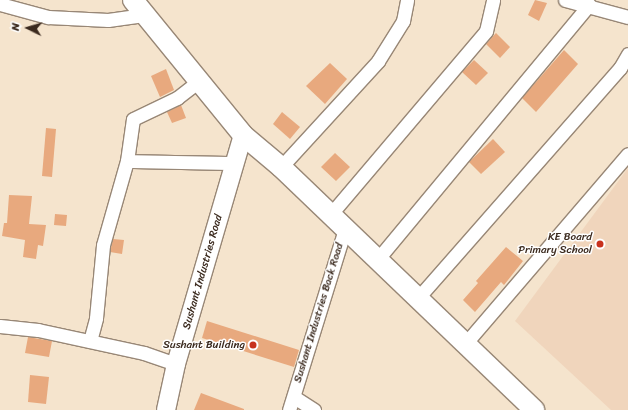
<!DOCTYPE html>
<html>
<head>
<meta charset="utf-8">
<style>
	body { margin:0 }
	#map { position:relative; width:628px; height:410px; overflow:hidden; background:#f5e4cd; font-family:Sriracha,sans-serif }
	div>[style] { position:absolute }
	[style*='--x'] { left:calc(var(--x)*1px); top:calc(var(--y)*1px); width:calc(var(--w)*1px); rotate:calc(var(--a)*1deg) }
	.built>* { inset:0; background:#f0d5bc }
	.building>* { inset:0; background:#e8a97e }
	.roads { filter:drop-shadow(1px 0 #988776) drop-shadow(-1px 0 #988776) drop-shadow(0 1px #988776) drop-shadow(0 -1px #988776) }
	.street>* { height:13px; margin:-6.5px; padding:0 6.5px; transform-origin:6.5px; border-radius:6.5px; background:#fff }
	.secondary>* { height:18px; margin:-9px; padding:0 9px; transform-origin:9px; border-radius:9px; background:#fff }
	.primary>* { height:20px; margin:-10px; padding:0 10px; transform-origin:10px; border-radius:10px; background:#fff }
	.dots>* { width:11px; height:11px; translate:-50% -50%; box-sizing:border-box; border:2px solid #fff; border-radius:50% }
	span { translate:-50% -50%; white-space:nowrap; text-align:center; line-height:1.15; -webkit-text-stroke:3px #fff; paint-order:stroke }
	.poi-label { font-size:11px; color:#3b2a1e }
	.right { translate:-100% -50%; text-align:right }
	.street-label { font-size:11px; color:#3b2a1e }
	.north { position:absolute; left:8px; top:8px; width:40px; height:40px; -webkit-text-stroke:3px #fff; paint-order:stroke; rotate:275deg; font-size:11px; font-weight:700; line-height:16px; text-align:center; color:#3b2a1e }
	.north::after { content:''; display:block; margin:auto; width:14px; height:18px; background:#3b2a1e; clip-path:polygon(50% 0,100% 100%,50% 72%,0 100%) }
</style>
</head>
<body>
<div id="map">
	<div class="built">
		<i style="clip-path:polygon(628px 168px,628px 410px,611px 410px,515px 321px)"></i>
	</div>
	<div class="building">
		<i style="clip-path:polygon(535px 0,547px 3px,539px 21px,528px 15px)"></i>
		<i style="clip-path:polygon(496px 33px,510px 47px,500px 58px,486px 44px)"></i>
		<i style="clip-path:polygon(564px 50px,578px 64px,536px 112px,522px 98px)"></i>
		<i style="clip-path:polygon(474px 60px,488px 73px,476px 85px,462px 72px)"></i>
		<i style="clip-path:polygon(330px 63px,347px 79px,325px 104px,306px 86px)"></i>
		<i style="clip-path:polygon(166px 69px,174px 90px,160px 97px,151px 76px)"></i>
		<i style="clip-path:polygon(181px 105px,186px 118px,172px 123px,167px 112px)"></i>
		<i style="clip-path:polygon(282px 112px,300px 127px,290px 139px,273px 124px)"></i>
		<i style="clip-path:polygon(46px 128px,56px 129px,52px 177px,42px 176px)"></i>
		<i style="clip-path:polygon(493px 139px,505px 152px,481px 174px,469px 162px)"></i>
		<i style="clip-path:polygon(335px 153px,350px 167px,336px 181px,321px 167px)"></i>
		<i style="clip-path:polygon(9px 195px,32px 196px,29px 224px,46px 225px,43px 246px,38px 245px,36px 259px,23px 257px,25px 240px,2px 236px,4px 223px,7px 223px)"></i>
		<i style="clip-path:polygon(55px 214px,67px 215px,66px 226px,54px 225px)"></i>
		<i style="clip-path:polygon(113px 239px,124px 240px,122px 254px,110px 252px)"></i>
		<i style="clip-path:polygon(506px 247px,523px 261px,504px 285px,501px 282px,475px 312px,463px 300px,478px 283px,476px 281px)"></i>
		<i style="clip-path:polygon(207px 321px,299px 350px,294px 367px,202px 338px)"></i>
		<i style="clip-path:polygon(28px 337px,52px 341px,49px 357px,25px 353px)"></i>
		<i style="clip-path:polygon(30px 375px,49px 377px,46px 404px,28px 402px)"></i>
		<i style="clip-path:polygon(201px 393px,244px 409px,244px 410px,194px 410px)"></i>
	</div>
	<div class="roads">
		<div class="street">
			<i style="--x:565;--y:0;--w:65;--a:15.1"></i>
			<i style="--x:0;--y:4;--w:50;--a:15.2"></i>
			<i style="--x:48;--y:17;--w:60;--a:2.9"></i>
			<i style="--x:108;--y:20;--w:36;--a:-8"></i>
			<i style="--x:127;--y:161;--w:108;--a:1.1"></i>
			<i style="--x:281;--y:167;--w:144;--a:-47.5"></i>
			<i style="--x:378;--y:61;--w:47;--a:-58"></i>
			<i style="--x:403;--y:21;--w:21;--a:-79"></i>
			<i style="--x:330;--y:215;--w:241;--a:-49.7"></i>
			<i style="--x:486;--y:31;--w:32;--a:-77"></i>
			<i style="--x:377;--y:260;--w:332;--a:-50.3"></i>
			<i style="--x:417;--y:299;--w:308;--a:-48.7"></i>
			<i style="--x:620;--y:68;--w:16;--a:-60"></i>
			<i style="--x:0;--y:326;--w:38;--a:6"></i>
			<i style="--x:38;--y:330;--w:108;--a:12.2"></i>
			<i style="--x:144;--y:353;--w:34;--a:19"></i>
			<i style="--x:90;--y:341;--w:24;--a:-75"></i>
			<i style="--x:96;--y:318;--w:73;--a:-84.5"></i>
			<i style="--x:103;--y:245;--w:87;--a:-74.1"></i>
			<i style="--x:127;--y:161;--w:42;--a:-81.9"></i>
			<i style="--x:133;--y:119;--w:49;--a:-25.5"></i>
			<i style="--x:177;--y:98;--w:28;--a:-38"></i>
			<i style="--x:465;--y:344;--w:250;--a:-49.4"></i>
			<i style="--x:294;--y:397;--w:24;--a:33"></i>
			<i style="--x:289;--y:410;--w:189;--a:-72.8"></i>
		</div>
		<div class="secondary">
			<i style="--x:166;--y:410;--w:47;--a:-77.7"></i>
			<i style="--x:176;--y:364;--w:239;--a:-73.7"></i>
		</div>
		<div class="primary">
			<i style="--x:133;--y:0;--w:174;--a:50.8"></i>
			<i style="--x:243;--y:135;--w:50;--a:40.1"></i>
			<i style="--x:281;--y:167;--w:351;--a:43.8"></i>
		</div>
	</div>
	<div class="dots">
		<i style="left:600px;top:244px;background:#c8321e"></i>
		<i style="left:253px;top:345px;background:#c8321e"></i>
	</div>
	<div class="poi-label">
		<span class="right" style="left:592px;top:244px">KE Board<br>Primary School</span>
		<span class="right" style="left:245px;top:345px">Sushant Building</span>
	</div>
	<div class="street-label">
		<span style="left:203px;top:272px;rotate:-74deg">Sushant Industries Road</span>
		<span style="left:319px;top:313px;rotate:-73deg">Sushant Industries Back Road</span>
	</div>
	<div class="north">N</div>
</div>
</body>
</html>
